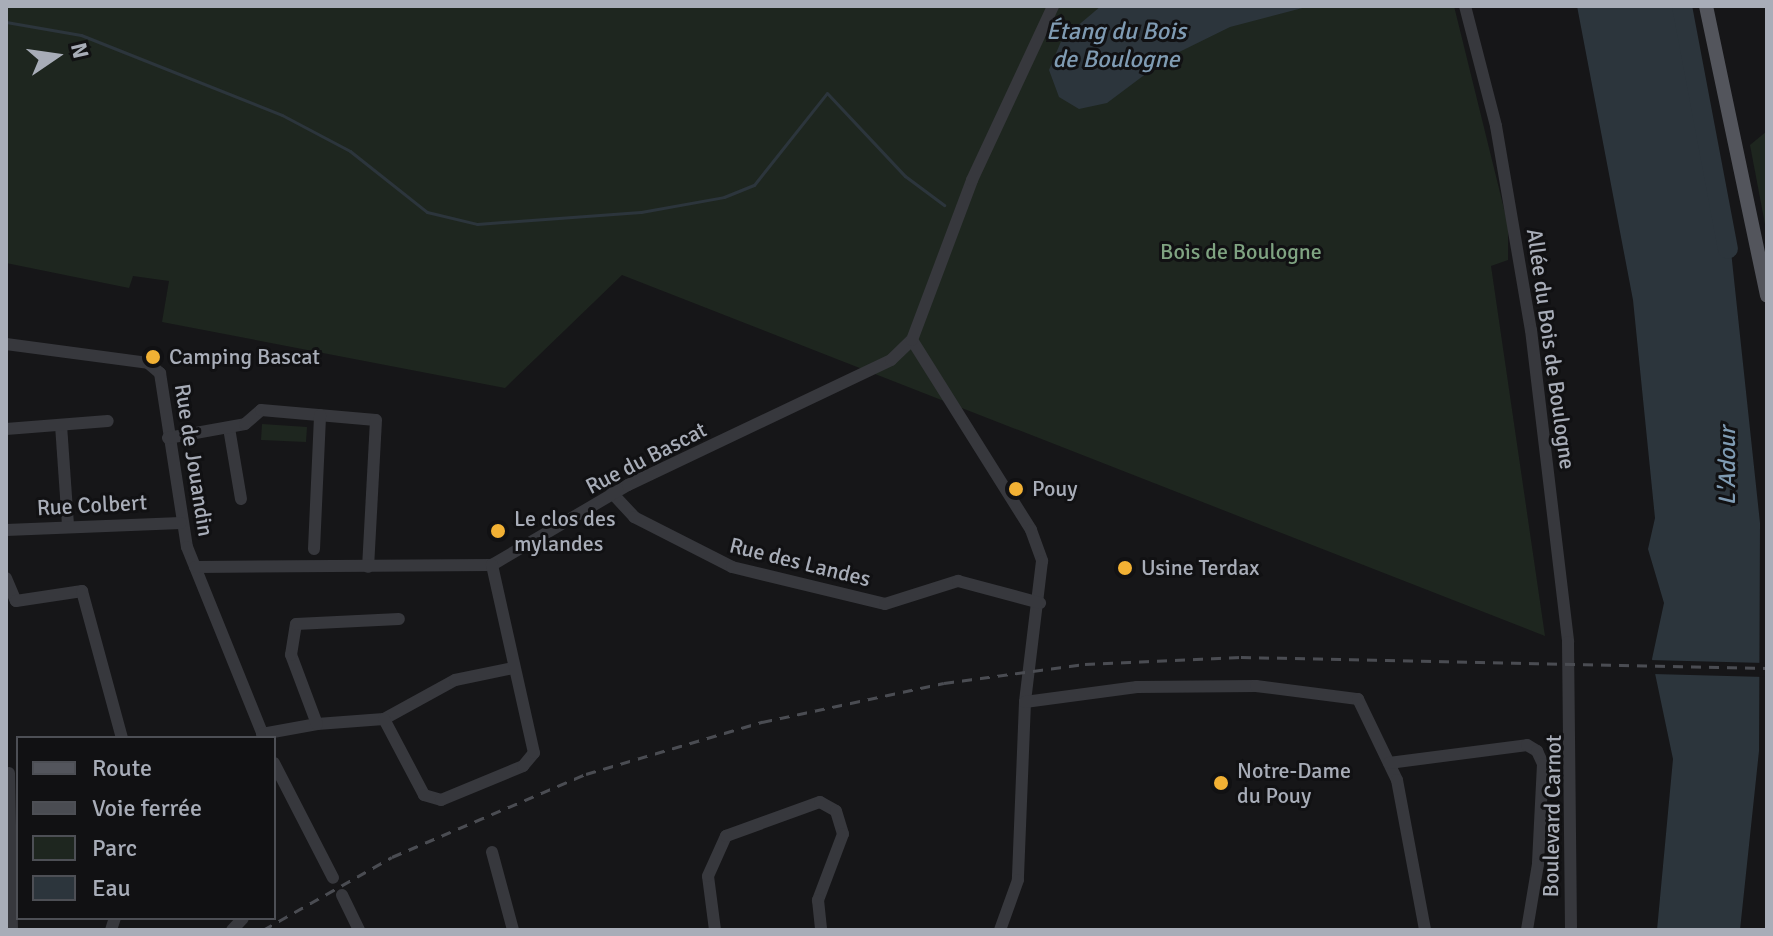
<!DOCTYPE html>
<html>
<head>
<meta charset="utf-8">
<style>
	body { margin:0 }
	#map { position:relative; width:1773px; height:936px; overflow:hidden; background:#161618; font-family:Signika,sans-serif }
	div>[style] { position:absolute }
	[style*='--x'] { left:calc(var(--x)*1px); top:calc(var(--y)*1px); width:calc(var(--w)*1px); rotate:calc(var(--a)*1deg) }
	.green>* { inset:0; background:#1e261f }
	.water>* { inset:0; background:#2c353c }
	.pier>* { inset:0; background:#161618 }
	.stream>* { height:3px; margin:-1.5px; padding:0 1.5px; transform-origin:1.5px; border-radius:1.5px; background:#2c353c }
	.river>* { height:20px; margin:-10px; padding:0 10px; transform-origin:10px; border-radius:10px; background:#2c353c }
	.minor>* { height:12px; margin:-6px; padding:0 6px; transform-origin:6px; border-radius:6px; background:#37383d }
	.major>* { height:14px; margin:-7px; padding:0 7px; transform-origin:7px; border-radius:7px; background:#53555c }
	.rail>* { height:3px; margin-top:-1.5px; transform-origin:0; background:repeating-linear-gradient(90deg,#4a4c52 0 10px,transparent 0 18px) }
	.dots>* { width:22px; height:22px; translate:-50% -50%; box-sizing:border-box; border:4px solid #111113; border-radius:50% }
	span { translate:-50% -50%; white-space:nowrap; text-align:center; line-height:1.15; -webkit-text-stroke:6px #111113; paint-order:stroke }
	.park-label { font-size:22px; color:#7fa381 }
	.street-label { font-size:22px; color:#a8adb8 }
	.poi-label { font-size:22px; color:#a8adb8 }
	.left { translate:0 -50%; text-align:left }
	.water-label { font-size:24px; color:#7f9bb3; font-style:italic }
	.frame { position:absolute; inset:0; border:8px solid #a8adb8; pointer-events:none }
	.legend { position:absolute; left:16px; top:736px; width:260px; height:184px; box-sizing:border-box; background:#111113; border:2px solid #4d4f55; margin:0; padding:10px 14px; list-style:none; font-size:24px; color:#a8adb8 }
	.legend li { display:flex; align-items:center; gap:16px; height:40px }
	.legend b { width:40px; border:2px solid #4d4f55 }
	.north { position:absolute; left:16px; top:16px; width:80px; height:80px; -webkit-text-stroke:6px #111113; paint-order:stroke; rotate:77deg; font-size:22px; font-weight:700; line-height:32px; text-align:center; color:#a8adb8 }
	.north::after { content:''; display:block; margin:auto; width:28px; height:36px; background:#a8adb8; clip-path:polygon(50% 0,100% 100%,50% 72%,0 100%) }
</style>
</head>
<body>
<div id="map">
	<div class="green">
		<i style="clip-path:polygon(6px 6px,1454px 6px,1508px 225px,1508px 260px,1491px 266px,1545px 636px,622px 275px,505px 388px,162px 322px,169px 281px,133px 276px,129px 288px,6px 263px)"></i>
		<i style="clip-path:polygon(1767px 131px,1767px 235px,1750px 145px)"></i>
		<i style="clip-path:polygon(262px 424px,307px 427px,306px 442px,261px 440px)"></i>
	</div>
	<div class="water">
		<i style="clip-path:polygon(1101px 6px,1310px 6px,1230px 27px,1167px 58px,1107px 103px,1079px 109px,1059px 97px,1049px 70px,1062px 39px)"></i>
		<i style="clip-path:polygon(1577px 6px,1682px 6px,1728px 223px,1760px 523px,1759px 751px,1740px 930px,1657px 930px,1673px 759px,1652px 659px,1664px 603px,1648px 549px,1655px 518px,1633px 300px)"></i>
	</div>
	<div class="pier">
		<i style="clip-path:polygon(1648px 660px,1765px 663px,1765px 677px,1653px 674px)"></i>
	</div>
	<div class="stream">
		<i style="--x:6;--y:22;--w:76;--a:9.8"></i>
		<i style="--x:81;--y:35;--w:216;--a:21.7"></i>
		<i style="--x:282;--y:115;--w:77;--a:27.9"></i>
		<i style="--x:350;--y:151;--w:98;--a:38.4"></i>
		<i style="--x:427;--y:212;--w:51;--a:13.5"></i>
		<i style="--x:477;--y:224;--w:164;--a:-4.2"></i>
		<i style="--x:641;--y:212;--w:84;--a:-10.2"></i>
		<i style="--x:724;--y:197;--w:32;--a:-22"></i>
		<i style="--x:754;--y:185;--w:117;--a:-51.6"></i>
		<i style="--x:827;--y:93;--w:114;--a:46.8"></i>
		<i style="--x:905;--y:176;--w:49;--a:36.6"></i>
	</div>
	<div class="river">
		<i style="--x:1682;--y:6;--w:247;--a:79.3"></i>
	</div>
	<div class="minor">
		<i style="--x:1465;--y:6;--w:124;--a:75.5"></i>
		<i style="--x:1496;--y:126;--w:207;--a:80.3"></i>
		<i style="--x:1531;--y:330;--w:314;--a:83.2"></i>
		<i style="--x:1568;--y:642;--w:288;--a:89.4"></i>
		<i style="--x:912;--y:340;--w:224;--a:57.9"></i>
		<i style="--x:1031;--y:530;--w:33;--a:70"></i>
		<i style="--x:1042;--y:561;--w:142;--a:96.9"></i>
		<i style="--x:1025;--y:702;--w:178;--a:92.3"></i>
		<i style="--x:1018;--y:880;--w:53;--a:109.8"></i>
		<i style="--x:6;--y:344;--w:143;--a:7.6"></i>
		<i style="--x:148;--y:363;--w:16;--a:40"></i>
		<i style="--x:160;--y:373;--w:176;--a:81.2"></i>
		<i style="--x:187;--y:547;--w:206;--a:68"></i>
		<i style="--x:61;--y:425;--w:100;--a:86"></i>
		<i style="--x:229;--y:428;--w:72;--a:80.4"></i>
		<i style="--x:6;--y:429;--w:102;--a:-4.5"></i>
		<i style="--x:168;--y:438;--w:78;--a:-10.3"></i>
		<i style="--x:245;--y:424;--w:21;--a:-41"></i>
		<i style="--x:261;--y:410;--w:115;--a:5"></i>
		<i style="--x:376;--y:420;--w:147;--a:93.1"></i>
		<i style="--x:612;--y:493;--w:33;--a:47"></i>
		<i style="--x:634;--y:517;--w:110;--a:27"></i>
		<i style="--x:732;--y:567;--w:157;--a:13.6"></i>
		<i style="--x:885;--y:604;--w:77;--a:-17.5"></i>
		<i style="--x:958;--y:581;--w:85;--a:15"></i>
		<i style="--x:6;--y:530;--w:175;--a:-2.3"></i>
		<i style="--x:314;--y:549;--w:134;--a:-87.4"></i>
		<i style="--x:195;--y:567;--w:297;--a:-0.4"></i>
		<i style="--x:492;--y:565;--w:158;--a:-30.5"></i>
		<i style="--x:628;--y:485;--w:291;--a:-25.4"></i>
		<i style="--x:891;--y:360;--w:29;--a:-44"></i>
		<i style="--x:912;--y:340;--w:171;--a:-69.4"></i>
		<i style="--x:972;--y:180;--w:192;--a:-65"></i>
		<i style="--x:6;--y:578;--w:25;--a:67"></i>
		<i style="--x:16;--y:601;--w:67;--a:-8.6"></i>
		<i style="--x:82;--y:591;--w:152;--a:74.8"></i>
		<i style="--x:1025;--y:702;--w:113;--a:-7.6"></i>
		<i style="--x:1137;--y:687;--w:119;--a:-0.5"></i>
		<i style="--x:1256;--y:686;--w:103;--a:7.3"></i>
		<i style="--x:1358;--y:699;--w:90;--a:64.3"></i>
		<i style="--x:1397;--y:780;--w:153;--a:79.4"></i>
		<i style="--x:384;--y:719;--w:81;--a:-28.8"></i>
		<i style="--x:455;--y:680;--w:59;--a:-11.7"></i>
		<i style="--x:317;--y:724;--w:67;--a:-4.3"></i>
		<i style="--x:384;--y:719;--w:86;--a:62.2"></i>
		<i style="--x:424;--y:795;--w:18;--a:16"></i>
		<i style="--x:441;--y:800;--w:89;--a:-22.5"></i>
		<i style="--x:523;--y:766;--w:17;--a:-50"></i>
		<i style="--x:534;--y:753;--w:193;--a:-102.6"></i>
		<i style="--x:262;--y:734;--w:56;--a:-10.3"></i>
		<i style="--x:317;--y:724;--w:74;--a:-110.6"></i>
		<i style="--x:291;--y:655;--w:31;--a:-81"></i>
		<i style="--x:296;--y:624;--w:103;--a:-2.8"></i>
		<i style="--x:274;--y:763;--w:129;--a:62.8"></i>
		<i style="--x:1389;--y:763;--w:139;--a:-7.4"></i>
		<i style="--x:1527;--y:745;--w:12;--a:31"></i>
		<i style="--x:1537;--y:751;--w:14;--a:65"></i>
		<i style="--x:1543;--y:764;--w:100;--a:92.9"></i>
		<i style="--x:1538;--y:864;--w:67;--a:99.5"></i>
		<i style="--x:9;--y:773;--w:157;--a:88.9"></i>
		<i style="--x:492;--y:852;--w:81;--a:74.9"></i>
		<i style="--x:342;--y:895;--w:39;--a:64"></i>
		<i style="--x:111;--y:930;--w:13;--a:-72"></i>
		<i style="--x:232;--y:930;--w:16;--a:-47"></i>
		<i style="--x:715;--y:930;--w:54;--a:-97.4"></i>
		<i style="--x:708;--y:876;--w:44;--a:-65.8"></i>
		<i style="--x:726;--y:836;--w:100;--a:-19.9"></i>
		<i style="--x:820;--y:802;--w:18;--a:29"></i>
		<i style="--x:836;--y:811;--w:24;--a:73"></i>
		<i style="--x:843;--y:834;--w:71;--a:110.7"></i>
		<i style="--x:818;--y:900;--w:30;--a:84"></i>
	</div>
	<div class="major">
		<i style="--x:1706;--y:6;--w:296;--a:78.1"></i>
	</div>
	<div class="rail">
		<i style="--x:263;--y:930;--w:148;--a:-29.5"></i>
		<i style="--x:392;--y:857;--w:211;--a:-23.2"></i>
		<i style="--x:586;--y:774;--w:184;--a:-16.5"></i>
		<i style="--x:762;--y:722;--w:186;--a:-12.1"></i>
		<i style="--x:944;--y:683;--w:142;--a:-7.7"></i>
		<i style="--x:1085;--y:664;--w:156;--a:-2.6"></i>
		<i style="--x:1241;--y:657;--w:526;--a:1.2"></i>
	</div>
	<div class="dots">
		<i style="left:153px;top:357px;background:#f2b134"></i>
		<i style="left:1016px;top:489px;background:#f2b134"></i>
		<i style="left:498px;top:531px;background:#f2b134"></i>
		<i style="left:1125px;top:568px;background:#f2b134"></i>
		<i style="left:1221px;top:783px;background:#f2b134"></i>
	</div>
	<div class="park-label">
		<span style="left:1241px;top:252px">Bois de Boulogne</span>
	</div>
	<div class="street-label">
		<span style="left:1551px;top:349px;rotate:82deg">Allée du Bois de Boulogne</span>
		<span style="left:646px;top:458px;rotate:-27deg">Rue du Bascat</span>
		<span style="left:194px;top:460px;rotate:81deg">Rue de Jouandin</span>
		<span style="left:92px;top:505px;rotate:-3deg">Rue Colbert</span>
		<span style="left:800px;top:562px;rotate:14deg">Rue des Landes</span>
		<span style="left:1552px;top:816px;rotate:-89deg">Boulevard Carnot</span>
	</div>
	<div class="poi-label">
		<span class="left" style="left:169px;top:357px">Camping Bascat</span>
		<span class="left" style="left:1032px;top:489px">Pouy</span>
		<span class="left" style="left:514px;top:531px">Le clos des<br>mylandes</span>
		<span class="left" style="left:1141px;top:568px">Usine Terdax</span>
		<span class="left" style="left:1237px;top:783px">Notre-Dame<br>du Pouy</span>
	</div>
	<div class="water-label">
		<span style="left:1116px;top:46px">Étang du Bois<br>de Boulogne</span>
		<span style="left:1728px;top:466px;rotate:-90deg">L'Adour</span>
	</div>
	<div class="frame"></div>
	<ul class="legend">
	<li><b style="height:10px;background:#53555c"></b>Route</li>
	<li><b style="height:10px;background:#4a4c52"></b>Voie ferrée</li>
	<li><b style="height:22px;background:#1e261f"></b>Parc</li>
	<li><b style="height:22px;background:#2c353c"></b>Eau</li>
	</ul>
	<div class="north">N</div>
</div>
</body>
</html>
